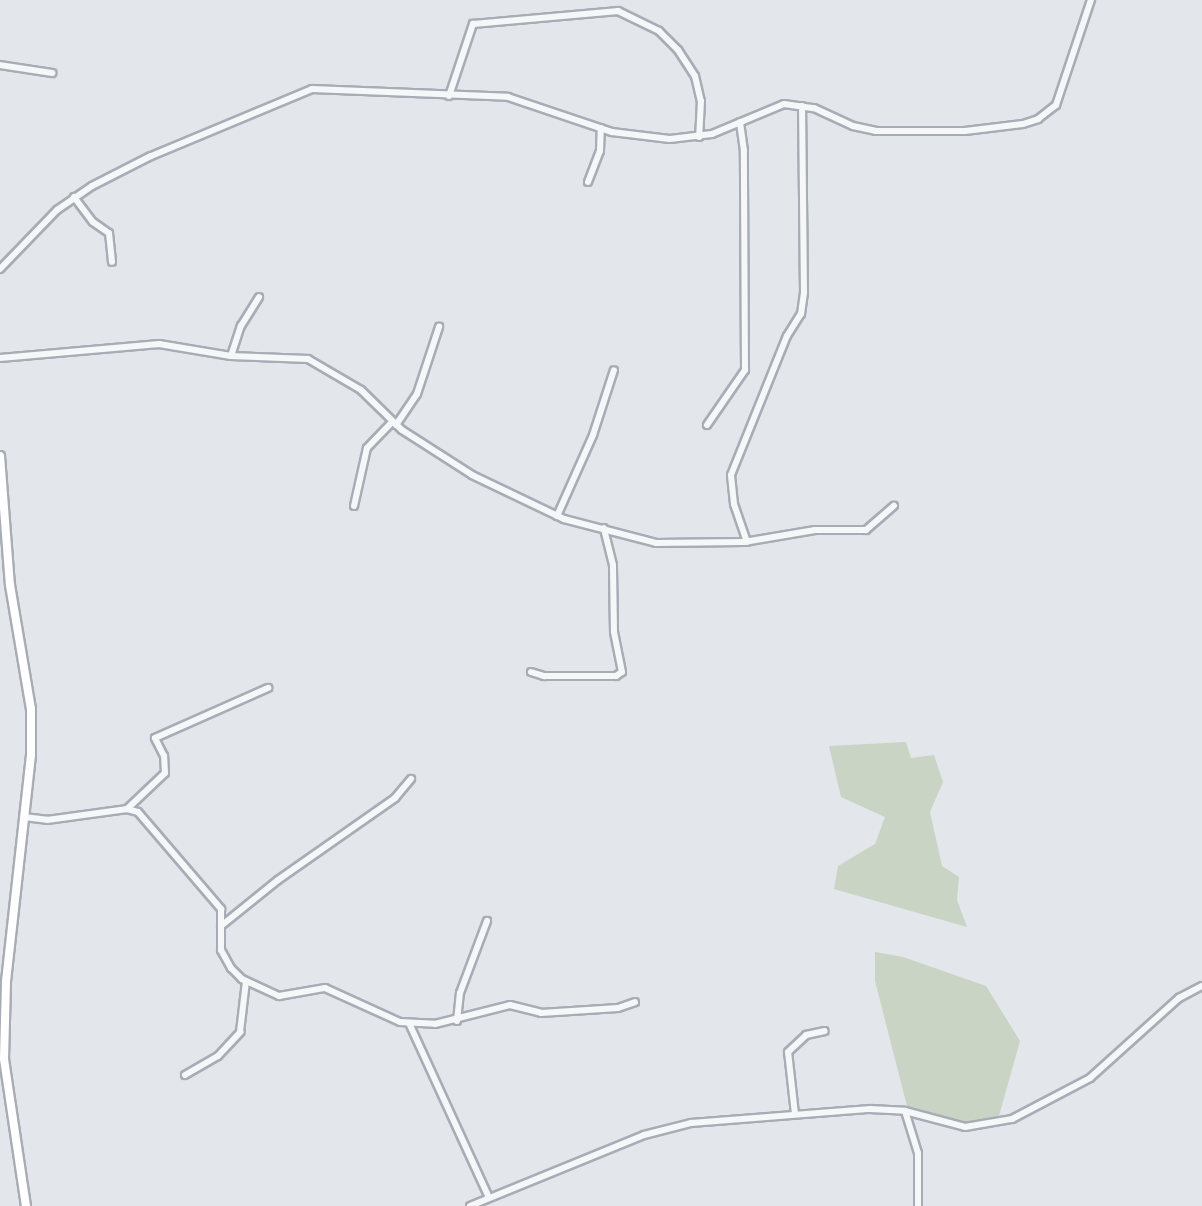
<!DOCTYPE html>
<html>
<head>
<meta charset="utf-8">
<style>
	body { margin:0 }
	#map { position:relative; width:1202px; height:1206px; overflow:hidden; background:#e3e6eb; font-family:"Public Sans",sans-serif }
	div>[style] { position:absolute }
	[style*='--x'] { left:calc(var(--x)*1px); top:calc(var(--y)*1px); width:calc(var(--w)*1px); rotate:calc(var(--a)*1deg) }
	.green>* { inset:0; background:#c9d4c4 }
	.roads { filter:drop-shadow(2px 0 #a8adb5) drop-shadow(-2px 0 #a8adb5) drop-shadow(0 2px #a8adb5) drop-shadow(0 -2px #a8adb5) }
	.street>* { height:6px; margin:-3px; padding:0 3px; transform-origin:3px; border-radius:3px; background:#f6f7f9 }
	.secondary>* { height:8px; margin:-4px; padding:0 4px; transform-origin:4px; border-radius:4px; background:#fff }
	span { translate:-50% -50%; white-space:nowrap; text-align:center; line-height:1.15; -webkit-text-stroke:4.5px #f3f5f8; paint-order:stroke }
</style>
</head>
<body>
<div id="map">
	<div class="green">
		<i style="clip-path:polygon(906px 742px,911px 758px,934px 755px,943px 782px,930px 812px,942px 866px,959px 877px,957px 900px,967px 927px,834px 889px,838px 866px,875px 844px,885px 817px,841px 797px,829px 746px)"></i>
		<i style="clip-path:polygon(875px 952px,903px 957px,986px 986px,1020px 1041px,997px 1123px,965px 1123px,908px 1110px,875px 981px)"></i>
	</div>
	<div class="roads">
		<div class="street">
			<i style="--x:0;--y:65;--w:53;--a:8.7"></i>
			<i style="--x:449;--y:96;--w:76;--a:-71.6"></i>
			<i style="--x:473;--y:24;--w:146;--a:-5.1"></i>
			<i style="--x:618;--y:11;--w:46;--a:26"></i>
			<i style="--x:659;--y:31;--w:27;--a:45"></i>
			<i style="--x:678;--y:50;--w:31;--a:57"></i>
			<i style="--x:695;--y:76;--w:26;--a:77"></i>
			<i style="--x:701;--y:101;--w:36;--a:93"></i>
			<i style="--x:588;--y:182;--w:33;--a:-69"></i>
			<i style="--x:600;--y:151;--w:23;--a:-88"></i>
			<i style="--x:74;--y:197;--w:31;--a:53"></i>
			<i style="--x:93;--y:222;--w:19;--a:35"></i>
			<i style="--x:109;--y:233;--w:29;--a:84"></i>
			<i style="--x:0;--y:269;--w:82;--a:-46"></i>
			<i style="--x:57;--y:210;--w:42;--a:-34.4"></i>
			<i style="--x:92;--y:186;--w:66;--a:-27"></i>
			<i style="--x:151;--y:156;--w:174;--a:-22.6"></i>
			<i style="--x:312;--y:89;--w:196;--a:2.3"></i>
			<i style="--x:508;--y:97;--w:110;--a:18.6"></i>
			<i style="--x:612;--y:132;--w:58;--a:6.9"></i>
			<i style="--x:670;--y:139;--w:42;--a:-6.8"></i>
			<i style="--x:712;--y:134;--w:78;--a:-22.6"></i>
			<i style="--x:784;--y:104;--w:30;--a:8"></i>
			<i style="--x:814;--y:108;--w:43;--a:24.8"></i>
			<i style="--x:853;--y:126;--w:24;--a:12"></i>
			<i style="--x:876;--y:131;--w:89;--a:0"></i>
			<i style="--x:965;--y:131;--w:58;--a:-6.9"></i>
			<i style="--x:1023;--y:124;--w:16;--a:-18"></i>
			<i style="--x:1038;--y:119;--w:23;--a:-38"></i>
			<i style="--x:1056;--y:105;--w:111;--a:-71.6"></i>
			<i style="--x:231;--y:356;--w:32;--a:-72"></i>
			<i style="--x:241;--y:326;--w:34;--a:-58"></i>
			<i style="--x:0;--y:358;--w:160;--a:-5"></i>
			<i style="--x:159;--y:344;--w:73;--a:9.5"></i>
			<i style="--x:231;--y:356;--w:77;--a:2.2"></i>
			<i style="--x:308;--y:359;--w:61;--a:30.3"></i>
			<i style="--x:361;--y:390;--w:57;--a:44.3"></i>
			<i style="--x:402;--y:430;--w:83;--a:32.7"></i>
			<i style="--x:472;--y:475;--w:102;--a:25.6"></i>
			<i style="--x:564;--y:519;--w:95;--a:14.6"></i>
			<i style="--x:656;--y:543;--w:88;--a:-0.7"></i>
			<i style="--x:744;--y:542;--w:72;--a:-9.6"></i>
			<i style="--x:815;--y:530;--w:51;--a:0"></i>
			<i style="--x:866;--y:530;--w:37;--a:-41"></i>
			<i style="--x:396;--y:425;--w:37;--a:-56"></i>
			<i style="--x:417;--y:394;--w:71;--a:-71.8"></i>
			<i style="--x:707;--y:425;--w:67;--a:-55.4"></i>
			<i style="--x:745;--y:370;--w:219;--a:-90.3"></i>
			<i style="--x:744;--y:151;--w:29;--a:-98"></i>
			<i style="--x:354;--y:506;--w:59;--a:-77.4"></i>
			<i style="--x:367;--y:448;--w:36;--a:-46"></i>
			<i style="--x:557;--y:516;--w:89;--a:-66"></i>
			<i style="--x:593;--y:435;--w:68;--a:-72.1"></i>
			<i style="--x:747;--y:542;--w:40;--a:-108.9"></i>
			<i style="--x:734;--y:504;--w:29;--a:-96"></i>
			<i style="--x:731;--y:475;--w:150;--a:-68.1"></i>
			<i style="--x:787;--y:336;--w:26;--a:-58"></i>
			<i style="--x:801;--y:314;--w:21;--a:-82"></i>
			<i style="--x:804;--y:293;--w:187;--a:-90.6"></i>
			<i style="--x:531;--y:672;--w:14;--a:17"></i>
			<i style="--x:544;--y:676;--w:72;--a:0"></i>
			<i style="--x:616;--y:676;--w:7;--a:-34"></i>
			<i style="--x:622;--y:672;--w:41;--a:-101.3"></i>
			<i style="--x:614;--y:632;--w:67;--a:-90.9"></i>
			<i style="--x:613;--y:565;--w:38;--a:-104"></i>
			<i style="--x:127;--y:809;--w:52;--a:-43.5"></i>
			<i style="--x:165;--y:773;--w:17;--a:-93"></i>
			<i style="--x:164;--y:756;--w:20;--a:-117"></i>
			<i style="--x:155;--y:738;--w:124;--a:-23.9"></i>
			<i style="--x:24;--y:817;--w:23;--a:7"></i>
			<i style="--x:47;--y:820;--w:81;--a:-7.8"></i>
			<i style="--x:127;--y:809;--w:11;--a:15"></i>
			<i style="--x:138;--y:812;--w:128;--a:49.4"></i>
			<i style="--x:221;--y:909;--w:41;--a:90"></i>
			<i style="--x:221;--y:950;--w:21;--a:61"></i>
			<i style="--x:231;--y:968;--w:16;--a:45"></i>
			<i style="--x:242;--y:979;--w:41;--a:24.7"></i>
			<i style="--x:279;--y:996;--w:47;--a:-9.9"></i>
			<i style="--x:325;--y:988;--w:82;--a:24.4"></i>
			<i style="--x:400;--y:1022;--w:35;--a:3"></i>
			<i style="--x:435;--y:1024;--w:77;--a:-14.2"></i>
			<i style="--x:510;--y:1005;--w:32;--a:14"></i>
			<i style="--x:541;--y:1013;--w:77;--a:-3.7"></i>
			<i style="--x:618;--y:1008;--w:18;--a:-19"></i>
			<i style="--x:221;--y:926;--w:73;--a:-38.9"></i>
			<i style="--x:278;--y:880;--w:143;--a:-35"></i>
			<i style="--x:395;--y:798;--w:25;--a:-50"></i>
			<i style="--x:457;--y:1021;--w:28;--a:-84"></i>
			<i style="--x:460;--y:993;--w:77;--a:-69.4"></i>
			<i style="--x:409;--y:1023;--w:192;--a:65.4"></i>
			<i style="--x:185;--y:1075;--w:38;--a:-30"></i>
			<i style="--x:218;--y:1056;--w:33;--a:-47"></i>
			<i style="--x:240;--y:1032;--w:51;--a:-83.3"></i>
			<i style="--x:905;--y:1111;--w:44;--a:72.8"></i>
			<i style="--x:918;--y:1153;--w:53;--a:90"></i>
			<i style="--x:795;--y:1114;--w:62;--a:-96.4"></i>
			<i style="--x:788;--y:1052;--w:25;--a:-43"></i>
			<i style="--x:806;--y:1035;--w:19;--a:-12"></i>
			<i style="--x:470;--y:1206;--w:188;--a:-22.2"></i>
			<i style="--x:644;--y:1135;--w:49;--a:-14.3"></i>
			<i style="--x:691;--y:1123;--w:180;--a:-4.5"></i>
			<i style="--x:870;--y:1109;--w:35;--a:3"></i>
			<i style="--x:905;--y:1111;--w:62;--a:14.9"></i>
			<i style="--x:965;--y:1127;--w:48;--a:-9.7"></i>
			<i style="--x:1012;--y:1119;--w:88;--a:-27.7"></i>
			<i style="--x:1090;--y:1078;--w:120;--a:-42"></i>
			<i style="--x:1179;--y:998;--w:26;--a:-28"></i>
		</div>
		<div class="secondary">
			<i style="--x:0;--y:456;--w:129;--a:85.6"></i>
			<i style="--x:10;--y:585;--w:126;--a:80.4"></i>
			<i style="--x:31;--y:709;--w:46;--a:90"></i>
			<i style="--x:31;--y:755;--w:229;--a:96.3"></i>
			<i style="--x:6;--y:983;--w:76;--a:91.5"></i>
			<i style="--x:4;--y:1059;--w:149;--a:81.5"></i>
		</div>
	</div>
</div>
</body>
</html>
